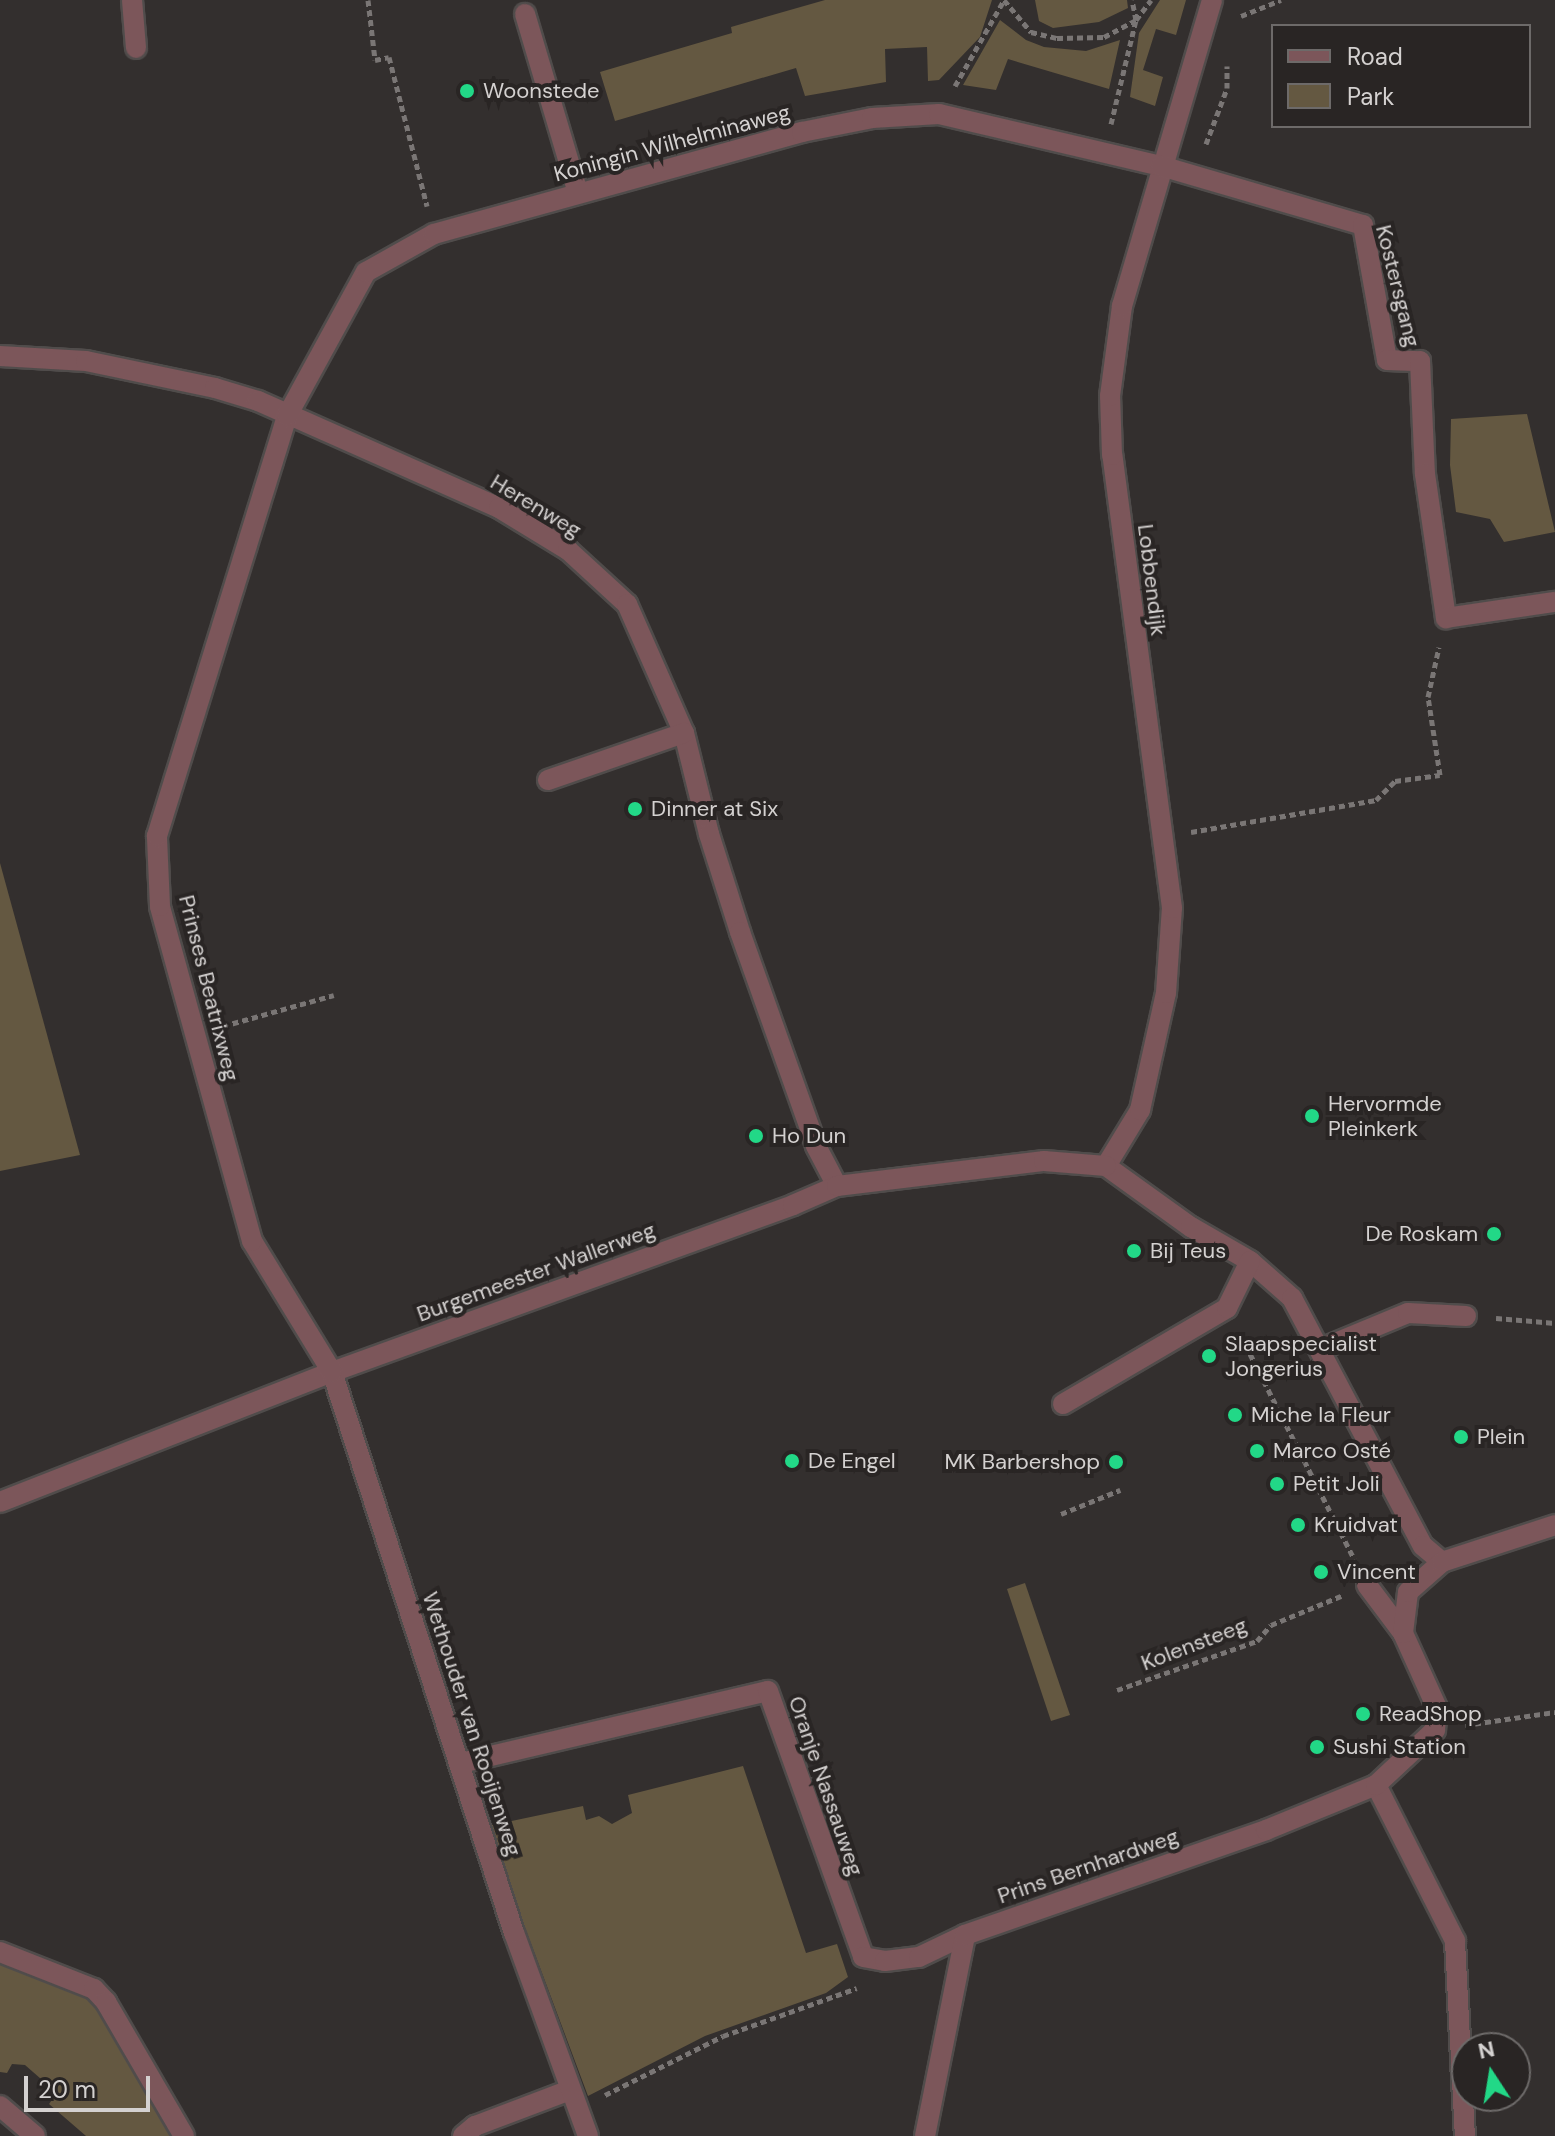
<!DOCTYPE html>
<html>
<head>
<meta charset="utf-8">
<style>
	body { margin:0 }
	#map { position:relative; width:1555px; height:2136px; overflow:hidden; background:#332f2e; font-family:"DM Sans",sans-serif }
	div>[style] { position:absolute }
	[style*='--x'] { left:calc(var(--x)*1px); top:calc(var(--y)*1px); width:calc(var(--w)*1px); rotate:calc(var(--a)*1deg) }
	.green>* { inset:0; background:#645841 }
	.path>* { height:5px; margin-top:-2.5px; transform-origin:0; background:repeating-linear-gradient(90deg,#7a7675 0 6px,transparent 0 10px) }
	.roads { filter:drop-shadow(2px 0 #504c4b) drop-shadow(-2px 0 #504c4b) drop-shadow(0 2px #504c4b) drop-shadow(0 -2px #504c4b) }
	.minor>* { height:20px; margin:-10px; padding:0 10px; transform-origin:10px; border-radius:10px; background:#7c565a }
	.dots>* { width:22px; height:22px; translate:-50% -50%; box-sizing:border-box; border:4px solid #292524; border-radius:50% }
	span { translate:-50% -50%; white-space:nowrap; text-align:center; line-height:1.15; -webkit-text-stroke:8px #292524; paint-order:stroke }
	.poi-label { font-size:22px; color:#d4d1d0 }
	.left { translate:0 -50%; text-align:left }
	.right { translate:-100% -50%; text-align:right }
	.street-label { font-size:22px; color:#d4d1d0 }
	.legend { position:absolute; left:1271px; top:24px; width:260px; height:104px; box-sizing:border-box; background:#292524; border:2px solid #6d6a69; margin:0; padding:10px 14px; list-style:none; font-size:24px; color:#d4d1d0 }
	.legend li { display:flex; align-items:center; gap:16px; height:40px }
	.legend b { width:40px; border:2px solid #6d6a69 }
	.north { position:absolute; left:1451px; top:2032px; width:80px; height:80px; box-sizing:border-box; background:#292524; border:2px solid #6d6a69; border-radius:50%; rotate:348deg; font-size:22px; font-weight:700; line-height:32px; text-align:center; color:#d4d1d0 }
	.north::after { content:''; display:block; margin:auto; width:28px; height:36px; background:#22d887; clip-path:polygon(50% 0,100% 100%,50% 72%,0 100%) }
	.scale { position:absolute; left:24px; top:2076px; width:126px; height:36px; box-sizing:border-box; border:4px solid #d4d1d0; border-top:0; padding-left:10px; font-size:24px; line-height:28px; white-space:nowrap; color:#d4d1d0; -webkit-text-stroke:6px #292524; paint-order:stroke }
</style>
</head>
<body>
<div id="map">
	<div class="green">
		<i style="clip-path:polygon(825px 0,992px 0,980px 37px,939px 80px,928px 81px,927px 47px,885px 49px,886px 82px,805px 96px,796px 68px,615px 121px,600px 72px,732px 33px,731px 27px)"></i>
		<i style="clip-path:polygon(1035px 0,1127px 0,1128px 8px,1099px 22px,1053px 28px,1039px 21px)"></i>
		<i style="clip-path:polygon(1160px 0,1186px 0,1176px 35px,1156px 29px,1143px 70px,1163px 77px,1155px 106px,1130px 97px,1139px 33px)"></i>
		<i style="clip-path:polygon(1000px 20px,1026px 40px,1044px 47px,1086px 51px,1120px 40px,1109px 89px,1008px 59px,996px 90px,963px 85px)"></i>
		<i style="clip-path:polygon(1527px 414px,1555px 532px,1504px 542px,1490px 519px,1456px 512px,1450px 465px,1451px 419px)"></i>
		<i style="clip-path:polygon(0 863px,80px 1155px,0 1171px)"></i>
		<i style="clip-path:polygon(1025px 1583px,1070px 1715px,1051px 1721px,1007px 1589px)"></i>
		<i style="clip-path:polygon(743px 1766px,806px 1953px,837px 1944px,848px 1977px,826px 1993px,705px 2036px,588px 2096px,487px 1826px,583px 1806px,586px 1820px,599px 1816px,612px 1824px,632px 1813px,628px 1795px)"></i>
		<i style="clip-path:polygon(0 1960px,92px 1999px,174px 2136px,86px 2136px,49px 2104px,57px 2093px,25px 2065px,12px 2064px,7px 2073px,0 2072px)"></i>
	</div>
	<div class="path">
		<i style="--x:368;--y:0;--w:60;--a:83.3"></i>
		<i style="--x:375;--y:60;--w:14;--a:-12"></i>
		<i style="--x:389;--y:57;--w:154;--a:75.7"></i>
		<i style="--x:1004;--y:0;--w:42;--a:49.8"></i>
		<i style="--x:1031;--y:32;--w:27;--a:13"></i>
		<i style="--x:1057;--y:38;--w:47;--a:-1.2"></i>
		<i style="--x:1104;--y:37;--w:36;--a:-28"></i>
		<i style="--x:1136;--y:20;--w:25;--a:-53"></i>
		<i style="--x:1241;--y:16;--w:43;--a:-21.8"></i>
		<i style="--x:955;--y:86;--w:99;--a:-60.3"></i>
		<i style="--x:1111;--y:124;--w:107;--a:-76.5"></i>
		<i style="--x:1136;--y:20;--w:20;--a:-101"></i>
		<i style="--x:1206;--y:144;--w:60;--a:-69.4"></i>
		<i style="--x:1227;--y:88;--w:22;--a:-90"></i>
		<i style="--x:1191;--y:832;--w:188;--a:-9.8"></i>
		<i style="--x:1376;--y:800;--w:27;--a:-45"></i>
		<i style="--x:1395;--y:781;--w:45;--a:-7.6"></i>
		<i style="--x:1440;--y:775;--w:79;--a:-98.7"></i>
		<i style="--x:1428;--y:697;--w:51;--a:-77.6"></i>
		<i style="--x:223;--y:1026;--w:115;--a:-15.6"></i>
		<i style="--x:1496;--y:1318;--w:59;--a:4.8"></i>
		<i style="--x:1241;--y:1336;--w:250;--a:63.1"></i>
		<i style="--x:1263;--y:1419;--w:19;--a:-28"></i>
		<i style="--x:1061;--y:1514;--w:64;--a:-22.1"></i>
		<i style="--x:1117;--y:1690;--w:148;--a:-19.3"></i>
		<i style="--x:1257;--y:1641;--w:21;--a:-49"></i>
		<i style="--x:1271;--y:1625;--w:76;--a:-22.5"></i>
		<i style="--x:1465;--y:1725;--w:91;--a:-8.2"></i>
		<i style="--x:605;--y:2095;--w:132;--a:-26.6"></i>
		<i style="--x:723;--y:2036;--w:142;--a:-19.7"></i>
	</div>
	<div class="roads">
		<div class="minor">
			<i style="--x:132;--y:0;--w:48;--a:85.2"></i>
			<i style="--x:525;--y:14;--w:187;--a:73.5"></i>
			<i style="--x:0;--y:356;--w:86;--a:3.3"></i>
			<i style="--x:86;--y:361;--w:132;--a:11.8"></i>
			<i style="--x:215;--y:388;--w:45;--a:16.8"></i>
			<i style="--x:258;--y:401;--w:264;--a:23.9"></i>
			<i style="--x:499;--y:508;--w:81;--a:31.3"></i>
			<i style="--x:568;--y:550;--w:80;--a:42.5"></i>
			<i style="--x:627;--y:604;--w:141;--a:66.2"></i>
			<i style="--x:684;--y:733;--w:104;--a:76.1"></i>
			<i style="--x:709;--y:834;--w:103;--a:72.4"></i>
			<i style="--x:740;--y:932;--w:227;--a:70.4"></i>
			<i style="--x:816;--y:1146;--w:45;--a:62.3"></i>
			<i style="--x:548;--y:780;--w:144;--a:-19.1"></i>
			<i style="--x:1106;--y:1166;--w:66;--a:-58.7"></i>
			<i style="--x:1140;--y:1110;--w:120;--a:-77.5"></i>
			<i style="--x:1166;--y:993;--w:85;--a:-86"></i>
			<i style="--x:1172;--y:908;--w:457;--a:-97.5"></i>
			<i style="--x:1112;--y:455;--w:59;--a:-91.9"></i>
			<i style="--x:1110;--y:396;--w:91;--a:-82.4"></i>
			<i style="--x:1122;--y:306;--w:319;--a:-73.6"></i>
			<i style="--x:1106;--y:1166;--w:105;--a:35.7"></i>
			<i style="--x:1191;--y:1227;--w:68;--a:30"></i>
			<i style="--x:1250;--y:1261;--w:56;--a:41.4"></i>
			<i style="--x:1292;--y:1298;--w:280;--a:62.2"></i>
			<i style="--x:1423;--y:1546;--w:25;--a:40"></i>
			<i style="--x:1321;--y:1349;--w:94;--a:-22.5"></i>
			<i style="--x:1408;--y:1313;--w:58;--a:3"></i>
			<i style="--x:1063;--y:1404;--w:190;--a:-30.3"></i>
			<i style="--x:1227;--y:1308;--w:52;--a:-63.9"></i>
			<i style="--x:0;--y:1502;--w:357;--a:-21.4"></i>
			<i style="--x:332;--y:1372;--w:490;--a:-19.9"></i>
			<i style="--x:793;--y:1205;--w:48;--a:-23.4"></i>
			<i style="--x:837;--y:1186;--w:209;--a:-6.9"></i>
			<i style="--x:1044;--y:1161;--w:62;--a:4.6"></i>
			<i style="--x:1367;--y:1585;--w:60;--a:53.1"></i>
			<i style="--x:461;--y:1763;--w:315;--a:-13.2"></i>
			<i style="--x:768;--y:1691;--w:282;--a:70.3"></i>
			<i style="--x:863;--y:1957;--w:22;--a:10"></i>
			<i style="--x:885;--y:1961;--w:34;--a:-7"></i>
			<i style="--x:919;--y:1957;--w:51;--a:-25.6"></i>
			<i style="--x:1376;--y:1785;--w:175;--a:63.1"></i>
			<i style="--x:1455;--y:1941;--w:195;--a:87.1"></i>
			<i style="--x:0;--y:1952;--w:101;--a:21.5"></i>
			<i style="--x:94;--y:1989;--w:18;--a:47"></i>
			<i style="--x:106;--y:2002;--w:155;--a:59.8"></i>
			<i style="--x:0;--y:2106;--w:46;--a:40.6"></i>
			<i style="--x:463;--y:2136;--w:16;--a:-40"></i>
			<i style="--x:475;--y:2126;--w:102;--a:-20.8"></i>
			<i style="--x:588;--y:2136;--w:216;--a:-110"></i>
			<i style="--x:514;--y:1933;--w:590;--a:-107.97"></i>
			<i style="--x:332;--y:1372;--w:153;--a:-121.4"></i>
			<i style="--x:252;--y:1241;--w:347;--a:-105.4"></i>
			<i style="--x:160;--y:906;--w:70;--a:-92.5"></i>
			<i style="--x:157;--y:836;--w:440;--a:-72.8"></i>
			<i style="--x:287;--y:416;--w:164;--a:-61.3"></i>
			<i style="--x:366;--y:272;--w:78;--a:-29.2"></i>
			<i style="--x:434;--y:234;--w:382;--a:-15.5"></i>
			<i style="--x:802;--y:132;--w:71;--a:-11.3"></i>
			<i style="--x:872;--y:118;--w:67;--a:-3.4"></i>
			<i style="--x:939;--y:114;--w:228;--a:13.2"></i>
			<i style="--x:1161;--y:166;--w:210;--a:16.3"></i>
			<i style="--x:1363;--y:225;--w:137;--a:79.9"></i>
			<i style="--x:1387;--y:360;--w:33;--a:2"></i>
			<i style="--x:1420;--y:361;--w:113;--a:87.5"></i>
			<i style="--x:1425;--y:474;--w:146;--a:81.7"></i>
			<i style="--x:1446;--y:618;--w:110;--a:-8.4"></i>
			<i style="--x:925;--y:2136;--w:205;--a:-78.7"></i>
			<i style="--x:965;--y:1935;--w:319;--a:-19.2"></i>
			<i style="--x:1266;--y:1830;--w:119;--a:-22.2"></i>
			<i style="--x:1376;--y:1785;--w:81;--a:-43"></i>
			<i style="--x:1435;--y:1730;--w:22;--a:-85"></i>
			<i style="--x:1437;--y:1708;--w:82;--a:-114.4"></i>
			<i style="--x:1403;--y:1633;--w:41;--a:-83"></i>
			<i style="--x:1408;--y:1592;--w:45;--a:-41.4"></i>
			<i style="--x:1442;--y:1562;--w:119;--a:-18.1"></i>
		</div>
	</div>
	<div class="dots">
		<i style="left:467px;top:91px;background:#22d887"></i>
		<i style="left:635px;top:809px;background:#22d887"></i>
		<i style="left:1312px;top:1116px;background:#22d887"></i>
		<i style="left:756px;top:1136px;background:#22d887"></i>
		<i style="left:1494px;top:1234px;background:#22d887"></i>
		<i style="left:1134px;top:1251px;background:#22d887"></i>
		<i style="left:1209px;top:1356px;background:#22d887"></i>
		<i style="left:1235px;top:1415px;background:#22d887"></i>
		<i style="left:1461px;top:1437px;background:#22d887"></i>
		<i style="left:1257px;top:1451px;background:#22d887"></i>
		<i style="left:792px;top:1461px;background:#22d887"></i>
		<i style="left:1116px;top:1462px;background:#22d887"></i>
		<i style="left:1277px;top:1484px;background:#22d887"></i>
		<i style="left:1298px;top:1525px;background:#22d887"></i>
		<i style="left:1321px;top:1572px;background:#22d887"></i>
		<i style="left:1363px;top:1714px;background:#22d887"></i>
		<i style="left:1317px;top:1747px;background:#22d887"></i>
	</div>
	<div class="poi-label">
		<span class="left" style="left:483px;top:91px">Woonstede</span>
		<span class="left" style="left:651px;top:809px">Dinner at Six</span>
		<span class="left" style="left:1328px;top:1116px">Hervormde<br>Pleinkerk</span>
		<span class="left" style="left:772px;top:1136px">Ho Dun</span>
		<span class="right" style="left:1478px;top:1234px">De Roskam</span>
		<span class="left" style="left:1150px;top:1251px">Bij Teus</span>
		<span class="left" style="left:1225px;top:1356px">Slaapspecialist<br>Jongerius</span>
		<span class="left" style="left:1251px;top:1415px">Miche la Fleur</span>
		<span class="left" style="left:1477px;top:1437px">Plein</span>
		<span class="left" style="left:1273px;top:1451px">Marco Osté</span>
		<span class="left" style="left:808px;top:1461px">De Engel</span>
		<span class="right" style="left:1100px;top:1462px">MK Barbershop</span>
		<span class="left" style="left:1293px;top:1484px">Petit Joli</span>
		<span class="left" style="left:1314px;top:1525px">Kruidvat</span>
		<span class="left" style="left:1337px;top:1572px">Vincent</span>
		<span class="left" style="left:1379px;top:1714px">ReadShop</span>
		<span class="left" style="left:1333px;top:1747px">Sushi Station</span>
	</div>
	<div class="street-label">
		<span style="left:672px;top:143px;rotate:-15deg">Koningin Wilhelminaweg</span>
		<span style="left:1398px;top:286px;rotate:76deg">Kostersgang</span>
		<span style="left:536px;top:506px;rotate:31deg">Herenweg</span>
		<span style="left:1152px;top:580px;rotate:83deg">Lobbendijk</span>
		<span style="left:209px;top:988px;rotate:76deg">Prinses Beatrixweg</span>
		<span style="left:536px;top:1272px;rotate:-20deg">Burgemeester Wallerweg</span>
		<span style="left:1194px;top:1644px;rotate:-21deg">Kolensteeg</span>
		<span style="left:472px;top:1724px;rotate:72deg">Wethouder van Rooijenweg</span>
		<span style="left:826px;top:1786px;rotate:71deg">Oranje Nassauweg</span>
		<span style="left:1088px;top:1866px;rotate:-19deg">Prins Bernhardweg</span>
	</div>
	<ul class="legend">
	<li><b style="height:10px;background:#7c565a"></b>Road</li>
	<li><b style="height:22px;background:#645841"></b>Park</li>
	</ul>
	<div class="north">N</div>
	<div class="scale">20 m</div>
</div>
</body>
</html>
